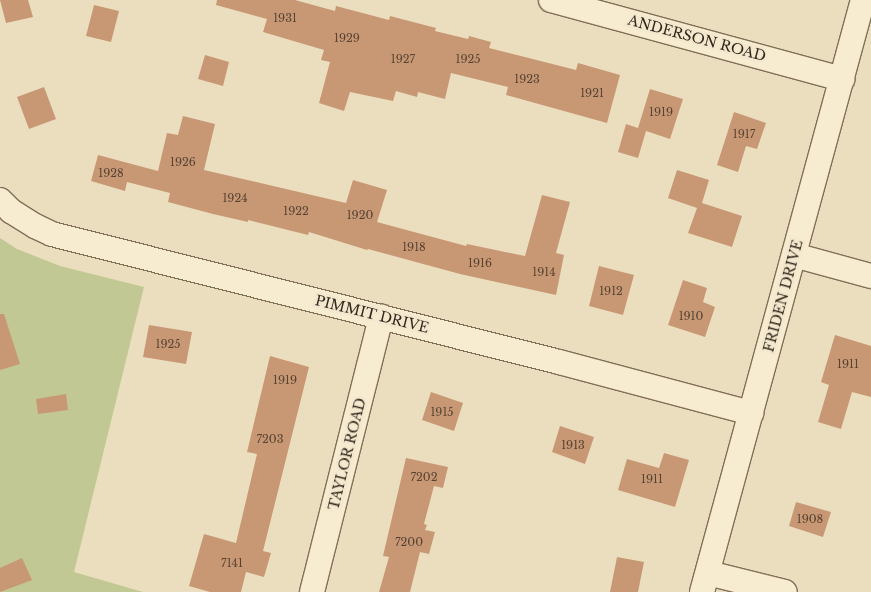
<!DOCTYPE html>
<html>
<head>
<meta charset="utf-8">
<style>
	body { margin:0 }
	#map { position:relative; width:871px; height:592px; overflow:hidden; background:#ebdebe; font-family:"Libre Baskerville",serif }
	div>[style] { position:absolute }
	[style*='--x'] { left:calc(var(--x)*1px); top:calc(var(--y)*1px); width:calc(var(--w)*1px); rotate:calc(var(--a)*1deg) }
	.green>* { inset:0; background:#c1c893 }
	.building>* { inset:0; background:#c89875 }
	.roads { filter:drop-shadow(1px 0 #826f58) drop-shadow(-1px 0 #826f58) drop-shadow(0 1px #826f58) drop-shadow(0 -1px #826f58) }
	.minor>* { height:24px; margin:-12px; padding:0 12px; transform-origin:12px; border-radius:12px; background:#f7ebd0 }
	span { translate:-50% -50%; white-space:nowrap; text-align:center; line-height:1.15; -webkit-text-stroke:5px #f3e8cd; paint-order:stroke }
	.number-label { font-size:11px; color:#584332 }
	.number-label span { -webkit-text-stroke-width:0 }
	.street-label { font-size:14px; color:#32271c }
</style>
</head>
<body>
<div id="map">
	<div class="green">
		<i style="clip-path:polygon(0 238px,17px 249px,60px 266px,144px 287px,74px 572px,143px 592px,0 592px)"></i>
	</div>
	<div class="building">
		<i style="clip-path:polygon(0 0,28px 0,33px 17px,6px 23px)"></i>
		<i style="clip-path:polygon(217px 0,295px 0,335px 11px,336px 6px,389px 20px,390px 16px,436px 28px,435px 31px,468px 39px,469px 36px,491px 42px,489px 48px,576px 70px,578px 63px,620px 75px,607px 123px,506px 95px,508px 87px,451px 73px,445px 99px,418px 92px,417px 97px,396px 91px,393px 101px,350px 92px,344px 111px,319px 103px,330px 62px,321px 60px,324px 50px,263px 32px,267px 19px,216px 5px)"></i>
		<i style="clip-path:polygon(94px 5px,119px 11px,111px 42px,86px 36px)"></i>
		<i style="clip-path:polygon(205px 55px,229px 62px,223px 86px,198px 79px)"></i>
		<i style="clip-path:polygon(44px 87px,56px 119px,29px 129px,17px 97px)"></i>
		<i style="clip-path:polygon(650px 89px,683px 99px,670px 139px,646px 131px,638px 158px,618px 152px,626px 124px,638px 128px)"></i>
		<i style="clip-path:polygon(734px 112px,766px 123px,757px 149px,746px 146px,738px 172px,717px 165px)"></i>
		<i style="clip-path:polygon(183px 116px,215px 124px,204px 170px,346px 203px,353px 180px,387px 190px,377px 222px,466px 246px,467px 244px,525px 256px,542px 195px,570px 202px,556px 253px,564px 255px,556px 295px,460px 274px,368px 249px,367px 250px,309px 232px,308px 235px,248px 220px,248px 222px,213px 214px,168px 202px,170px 193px,127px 182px,125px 191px,91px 181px,98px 155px,158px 171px,167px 133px,178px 135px)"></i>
		<i style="clip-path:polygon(677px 170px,709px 180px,702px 203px,742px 216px,732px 247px,688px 233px,697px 208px,668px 198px)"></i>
		<i style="clip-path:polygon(599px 266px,634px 275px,623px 315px,589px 306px)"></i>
		<i style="clip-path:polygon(683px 280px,707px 288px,703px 302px,715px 307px,705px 337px,668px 325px)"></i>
		<i style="clip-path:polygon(0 314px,4px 314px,20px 364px,0 370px)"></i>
		<i style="clip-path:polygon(149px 325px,192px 332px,186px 364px,143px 357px)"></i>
		<i style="clip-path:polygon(835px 335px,871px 346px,871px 397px,852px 392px,841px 429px,818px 422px,829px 385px,821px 382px)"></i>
		<i style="clip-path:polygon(270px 356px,309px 367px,263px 551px,271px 553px,264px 577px,246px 572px,241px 592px,210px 592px,189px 586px,204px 534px,236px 543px,257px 454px,247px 452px)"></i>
		<i style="clip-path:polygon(431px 392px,463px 403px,454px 431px,422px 420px)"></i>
		<i style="clip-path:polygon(66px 394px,68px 410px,38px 414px,36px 399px)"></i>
		<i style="clip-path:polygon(560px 426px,594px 437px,585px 464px,552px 452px)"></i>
		<i style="clip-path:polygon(664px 453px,689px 460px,675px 507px,618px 490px,627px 459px,659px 468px)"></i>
		<i style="clip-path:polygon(406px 458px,448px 467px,443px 488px,434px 486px,424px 524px,427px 525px,425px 530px,435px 532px,429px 554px,420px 552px,410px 592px,379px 592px,389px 557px,383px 556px)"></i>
		<i style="clip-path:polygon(796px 502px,831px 512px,823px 537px,789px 526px)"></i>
		<i style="clip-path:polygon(617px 557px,644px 562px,638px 592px,610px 592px)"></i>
		<i style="clip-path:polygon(22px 558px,32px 580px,0 592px,0 568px)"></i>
	</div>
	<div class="roads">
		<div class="minor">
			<i style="--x:551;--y:0;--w:302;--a:15.2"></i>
			<i style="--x:0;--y:200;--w:16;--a:45"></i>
			<i style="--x:11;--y:211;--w:28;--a:32"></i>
			<i style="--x:35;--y:226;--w:19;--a:25"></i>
			<i style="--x:52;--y:234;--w:523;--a:14.17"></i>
			<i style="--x:559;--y:362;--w:199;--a:14.9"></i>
			<i style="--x:794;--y:255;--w:80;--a:15.3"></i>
			<i style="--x:708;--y:573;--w:79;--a:13.9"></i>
			<i style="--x:312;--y:592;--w:284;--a:-75.9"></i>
			<i style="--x:702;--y:592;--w:614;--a:-74.79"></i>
		</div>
	</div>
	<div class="number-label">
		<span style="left:285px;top:18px">1931</span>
		<span style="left:347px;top:38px">1929</span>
		<span style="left:403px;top:59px">1927</span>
		<span style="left:468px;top:59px">1925</span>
		<span style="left:527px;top:79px">1923</span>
		<span style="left:592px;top:93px">1921</span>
		<span style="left:661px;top:112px">1919</span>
		<span style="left:744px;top:134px">1917</span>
		<span style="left:183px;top:162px">1926</span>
		<span style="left:111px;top:173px">1928</span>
		<span style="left:235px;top:198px">1924</span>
		<span style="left:296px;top:211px">1922</span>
		<span style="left:360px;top:215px">1920</span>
		<span style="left:414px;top:247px">1918</span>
		<span style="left:480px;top:263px">1916</span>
		<span style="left:544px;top:272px">1914</span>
		<span style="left:611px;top:291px">1912</span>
		<span style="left:691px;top:316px">1910</span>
		<span style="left:168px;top:344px">1925</span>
		<span style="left:848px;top:364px">1911</span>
		<span style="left:285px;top:380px">1919</span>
		<span style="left:442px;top:412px">1915</span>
		<span style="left:270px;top:439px">7203</span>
		<span style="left:573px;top:445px">1913</span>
		<span style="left:424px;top:477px">7202</span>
		<span style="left:652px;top:479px">1911</span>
		<span style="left:810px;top:519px">1908</span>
		<span style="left:409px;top:542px">7200</span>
		<span style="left:232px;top:563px">7141</span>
	</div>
	<div class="street-label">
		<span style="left:697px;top:38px;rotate:15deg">ANDERSON ROAD</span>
		<span style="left:783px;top:296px;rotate:-75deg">FRIDEN DRIVE</span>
		<span style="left:372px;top:314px;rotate:14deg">PIMMIT DRIVE</span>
		<span style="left:347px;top:454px;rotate:-76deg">TAYLOR ROAD</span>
	</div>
</div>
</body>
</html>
